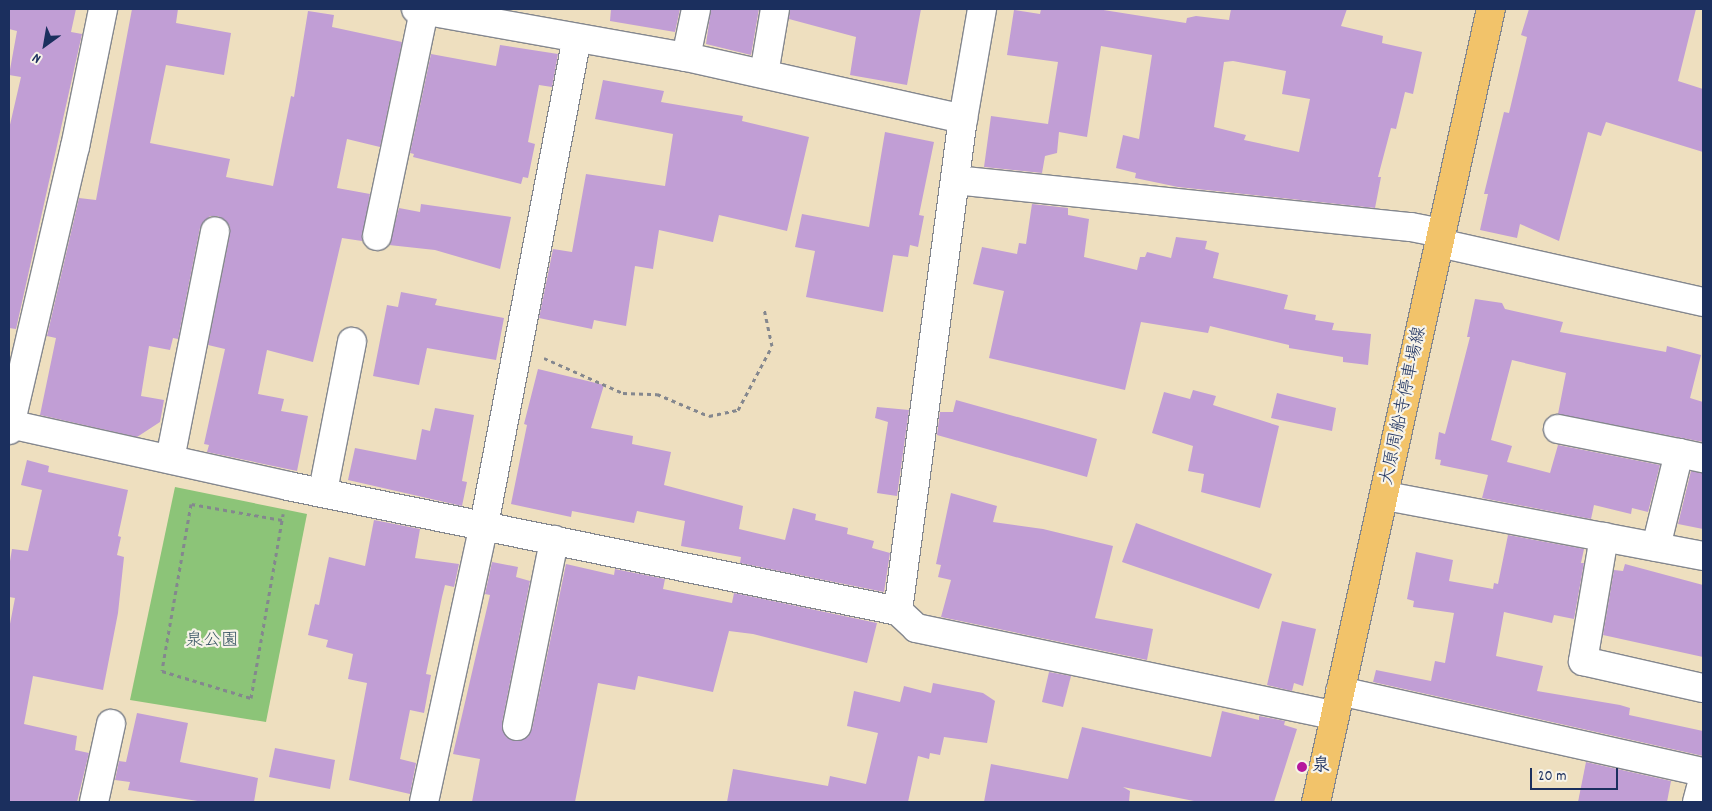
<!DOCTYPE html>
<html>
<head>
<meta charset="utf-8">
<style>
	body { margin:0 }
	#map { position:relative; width:1712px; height:811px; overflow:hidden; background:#eedfbf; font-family:Dekko,"Klee One",sans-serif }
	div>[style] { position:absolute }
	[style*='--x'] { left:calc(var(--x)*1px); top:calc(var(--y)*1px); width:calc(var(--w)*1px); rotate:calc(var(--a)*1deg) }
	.green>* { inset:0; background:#8cc478 }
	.building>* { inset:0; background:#c19ed5 }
	.path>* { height:3px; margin-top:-1.5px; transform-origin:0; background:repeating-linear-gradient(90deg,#84878e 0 4px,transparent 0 8px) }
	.roads { filter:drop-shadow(1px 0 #84878e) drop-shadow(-1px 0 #84878e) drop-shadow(0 1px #84878e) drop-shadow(0 -1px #84878e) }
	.minor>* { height:28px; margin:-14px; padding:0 14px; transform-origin:14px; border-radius:14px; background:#fff }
	.major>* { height:28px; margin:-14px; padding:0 14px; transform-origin:14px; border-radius:14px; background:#f2c36a }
	.dots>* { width:14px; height:14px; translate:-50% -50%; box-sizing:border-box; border:2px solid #f7f3e8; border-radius:50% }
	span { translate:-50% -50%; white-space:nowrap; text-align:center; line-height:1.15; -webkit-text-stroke:4.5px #f7f3e8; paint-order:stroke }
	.street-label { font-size:18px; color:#1b2f5e }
	.park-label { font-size:18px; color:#375464 }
	.poi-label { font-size:18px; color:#1b2f5e; font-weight:700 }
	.left { translate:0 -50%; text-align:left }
	.frame { position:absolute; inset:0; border:10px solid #1b2f5e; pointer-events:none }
	.north { position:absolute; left:20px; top:20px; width:50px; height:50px; -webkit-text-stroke:4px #f7f3e8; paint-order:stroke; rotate:212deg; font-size:14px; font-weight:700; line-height:20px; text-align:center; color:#1b2f5e }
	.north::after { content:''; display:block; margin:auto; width:18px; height:22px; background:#1b2f5e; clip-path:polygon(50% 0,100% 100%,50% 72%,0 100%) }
	.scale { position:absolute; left:1530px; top:768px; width:88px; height:22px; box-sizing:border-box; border:2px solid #1b2f5e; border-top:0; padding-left:6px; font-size:15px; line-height:18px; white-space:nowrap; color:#1b2f5e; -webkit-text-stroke:4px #f7f3e8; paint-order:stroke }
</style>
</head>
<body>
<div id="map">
	<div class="green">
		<i style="clip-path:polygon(175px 487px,307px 514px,266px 722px,130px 700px)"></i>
	</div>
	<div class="building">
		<i style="clip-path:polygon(9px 9px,76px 9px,71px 32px,82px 34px,16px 329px,9px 328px,9px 129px,21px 77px,9px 75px,17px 31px,9px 29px)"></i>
		<i style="clip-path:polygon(132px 9px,178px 9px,176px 23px,231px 33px,224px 75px,166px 65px,150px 143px,230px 159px,226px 177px,273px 186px,291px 96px,294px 97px,308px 11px,334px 15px,332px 27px,402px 42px,380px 147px,347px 139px,337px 188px,370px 194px,362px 241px,342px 238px,313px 362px,267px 350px,258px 394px,284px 399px,281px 411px,308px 416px,297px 471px,207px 452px,209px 445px,204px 444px,225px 349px,208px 345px,230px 234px,230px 226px,218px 216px,210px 216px,200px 228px,178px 339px,173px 338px,170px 350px,149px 346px,141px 396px,164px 400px,160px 422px,137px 437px,40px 415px,56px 338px,47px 336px,79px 198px,96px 200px)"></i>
		<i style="clip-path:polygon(611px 9px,680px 9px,675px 32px,610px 21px)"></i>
		<i style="clip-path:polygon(711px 9px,759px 9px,751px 55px,706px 44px)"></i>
		<i style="clip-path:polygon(790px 9px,921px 9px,907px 85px,850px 75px,856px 37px,789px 19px)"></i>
		<i style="clip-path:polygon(evenodd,1041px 9px,1097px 9px,1186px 23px,1187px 18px,1196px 16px,1229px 20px,1231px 9px,1347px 9px,1341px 26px,1383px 36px,1382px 43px,1422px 52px,1413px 94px,1405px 92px,1396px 129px,1391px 128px,1378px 177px,1381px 177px,1375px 208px,1178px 187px,1135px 178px,1136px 173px,1116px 168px,1123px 135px,1139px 139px,1152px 55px,1101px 46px,1087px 137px,1059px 132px,1057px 153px,1045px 156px,1042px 173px,984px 167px,991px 116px,1048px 124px,1058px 62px,1007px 55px,1014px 10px,1040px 14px,1041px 9px,1233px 61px,1286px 71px,1282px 94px,1310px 99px,1299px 152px,1244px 140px,1246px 135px,1214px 127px,1224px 62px,1233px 61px)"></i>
		<i style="clip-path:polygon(1529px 9px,1696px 9px,1678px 81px,1703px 89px,1703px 152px,1606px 122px,1601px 136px,1588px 132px,1559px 241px,1520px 224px,1517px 238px,1480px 230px,1488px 194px,1484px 194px,1504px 112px,1509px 113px,1527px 37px,1521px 35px)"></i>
		<i style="clip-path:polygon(500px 45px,558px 54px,552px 87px,539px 85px,528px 142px,535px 144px,528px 178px,523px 177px,521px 184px,413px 157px,414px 154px,410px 153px,431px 54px,496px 66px)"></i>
		<i style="clip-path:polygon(603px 80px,664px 91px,661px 102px,743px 116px,742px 121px,809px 137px,787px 231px,719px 215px,713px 242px,659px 230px,653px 269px,635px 266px,626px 326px,594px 320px,592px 329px,539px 318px,553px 249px,572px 252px,586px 174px,665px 186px,673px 134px,595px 119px)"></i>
		<i style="clip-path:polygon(885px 132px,934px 142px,919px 215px,924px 216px,918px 247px,910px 245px,908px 257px,893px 255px,883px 312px,806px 297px,815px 251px,795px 247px,802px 214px,869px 227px)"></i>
		<i style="clip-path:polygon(421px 204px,511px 217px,500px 269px,435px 250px,389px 245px,399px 208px,420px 212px)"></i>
		<i style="clip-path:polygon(1032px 204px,1068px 208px,1068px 215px,1089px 219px,1084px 257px,1137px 270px,1140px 257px,1145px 257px,1147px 252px,1171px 258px,1176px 237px,1207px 241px,1205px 249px,1219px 253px,1213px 278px,1288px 295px,1284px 309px,1316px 315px,1315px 320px,1334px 323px,1332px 330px,1371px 334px,1368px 365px,1343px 362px,1343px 357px,1289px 348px,1289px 345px,1210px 326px,1208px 333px,1141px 322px,1125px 390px,989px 358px,1004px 291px,973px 284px,982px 247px,1017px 254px,1019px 243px,1026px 244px)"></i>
		<i style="clip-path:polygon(401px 292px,437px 299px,435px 305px,504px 318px,496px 360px,427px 348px,419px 385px,373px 376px,387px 305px,398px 307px)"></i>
		<i style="clip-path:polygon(1475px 299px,1502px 303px,1505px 309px,1563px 322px,1560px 332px,1666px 352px,1667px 346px,1701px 355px,1690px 398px,1703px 402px,1703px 442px,1558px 414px,1566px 373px,1512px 360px,1491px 440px,1512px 446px,1507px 462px,1550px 473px,1558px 445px,1660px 465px,1648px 512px,1632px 508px,1631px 514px,1594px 505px,1591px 519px,1482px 498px,1488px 475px,1440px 465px,1441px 460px,1435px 459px,1439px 432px,1445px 434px,1470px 337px,1467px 337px)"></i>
		<i style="clip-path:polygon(538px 369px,604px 385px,591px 428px,633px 436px,632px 444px,671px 452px,664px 485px,743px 506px,739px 529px,785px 540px,793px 508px,816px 514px,815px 520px,848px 528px,847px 534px,874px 541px,872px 548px,890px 553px,884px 592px,740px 563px,741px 557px,681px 546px,685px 521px,637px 511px,634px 523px,572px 511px,571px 517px,511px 504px,527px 425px,524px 424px)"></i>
		<i style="clip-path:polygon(1193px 390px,1216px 396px,1213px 405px,1279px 426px,1260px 508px,1201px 492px,1204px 474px,1188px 471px,1193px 446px,1152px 433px,1164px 392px,1190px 399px)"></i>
		<i style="clip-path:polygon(1277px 393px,1336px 408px,1332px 431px,1271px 418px)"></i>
		<i style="clip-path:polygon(956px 400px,1097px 439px,1087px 477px,937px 435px,940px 412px,953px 412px)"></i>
		<i style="clip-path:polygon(877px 407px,909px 410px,897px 496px,877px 493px,888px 422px,875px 418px)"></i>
		<i style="clip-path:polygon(435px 408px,474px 415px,462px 481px,467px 482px,462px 506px,348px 480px,355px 448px,416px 460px,422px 429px,430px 431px)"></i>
		<i style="clip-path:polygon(27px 460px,49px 466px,48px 472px,128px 490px,118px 536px,121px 537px,117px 555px,124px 557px,118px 613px,103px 690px,33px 676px,24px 724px,77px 736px,75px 750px,89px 753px,77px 802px,9px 802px,9px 629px,15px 598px,9px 597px,9px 567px,12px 549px,28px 551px,42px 490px,21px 485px)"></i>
		<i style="clip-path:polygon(1691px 471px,1703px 473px,1703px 529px,1678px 524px)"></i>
		<i style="clip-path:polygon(951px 493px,997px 506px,993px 522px,1043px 529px,1113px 546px,1095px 618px,1153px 629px,1147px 660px,941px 617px,951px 580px,938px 577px,941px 565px,936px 564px)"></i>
		<i style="clip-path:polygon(374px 520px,420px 529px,415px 558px,459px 564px,454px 587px,445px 585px,442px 597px,426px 674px,431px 675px,424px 713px,410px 710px,400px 759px,416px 763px,410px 794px,349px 780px,367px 683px,348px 679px,353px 654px,326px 647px,328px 640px,308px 635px,315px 604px,319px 605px,329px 557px,365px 566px)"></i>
		<i style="clip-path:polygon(1136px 523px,1272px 574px,1259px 609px,1122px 562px)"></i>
		<i style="clip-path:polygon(1508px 535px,1584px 549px,1581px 563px,1584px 563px,1574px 619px,1554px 615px,1552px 623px,1504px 612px,1496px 656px,1543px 666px,1537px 691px,1620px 705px,1630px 708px,1629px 715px,1703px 731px,1703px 756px,1373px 682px,1376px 670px,1431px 681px,1435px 661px,1445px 663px,1454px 613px,1413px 607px,1414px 601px,1407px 599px,1416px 552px,1453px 560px,1449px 581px,1493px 589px,1494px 583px,1498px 584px)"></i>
		<i style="clip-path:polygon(492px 562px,518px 567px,516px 577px,530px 581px,502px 723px,506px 737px,514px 741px,528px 737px,532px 729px,566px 564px,614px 575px,615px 569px,665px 579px,663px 589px,732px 603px,734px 593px,877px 623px,867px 663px,753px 634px,729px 631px,713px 692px,638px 676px,635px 690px,598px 683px,575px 802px,472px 802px,480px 759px,453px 754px,490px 595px,485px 594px)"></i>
		<i style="clip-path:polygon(1625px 564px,1703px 585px,1703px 657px,1603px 635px,1614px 570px,1623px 571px)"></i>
		<i style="clip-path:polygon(1282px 621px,1316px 629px,1303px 686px,1294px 683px,1292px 691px,1267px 685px)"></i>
		<i style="clip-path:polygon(1049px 672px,1071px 676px,1063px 707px,1042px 702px)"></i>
		<i style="clip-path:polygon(933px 683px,983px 693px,995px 701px,987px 743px,944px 737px,940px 755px,930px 753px,929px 759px,918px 756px,908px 802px,727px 802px,733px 769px,828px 786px,830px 776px,866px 784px,878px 733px,847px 726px,854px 691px,900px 702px,904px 686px,931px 693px)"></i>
		<i style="clip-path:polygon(1222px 711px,1259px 720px,1259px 716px,1285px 721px,1284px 725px,1297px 729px,1274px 802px,1199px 802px,1123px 787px,1130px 791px,1129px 802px,984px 802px,991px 764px,1068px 779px,1082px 727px,1211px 757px)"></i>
		<i style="clip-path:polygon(137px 713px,188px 723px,180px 762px,258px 778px,254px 802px,204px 802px,128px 790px,130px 782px,115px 780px,119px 761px,126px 762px)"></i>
		<i style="clip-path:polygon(275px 748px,335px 760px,330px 789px,269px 777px)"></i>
		<i style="clip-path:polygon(1586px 762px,1671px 781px,1667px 802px,1578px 802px)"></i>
	</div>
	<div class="path">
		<i style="--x:544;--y:358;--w:86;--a:23.9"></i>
		<i style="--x:623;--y:393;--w:34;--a:2"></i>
		<i style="--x:657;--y:394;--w:56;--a:22.9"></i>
		<i style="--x:709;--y:416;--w:30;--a:-12"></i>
		<i style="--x:738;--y:410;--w:72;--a:-62"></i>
		<i style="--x:772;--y:346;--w:38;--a:-102"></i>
		<i style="--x:282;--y:520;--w:92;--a:-170"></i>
		<i style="--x:191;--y:504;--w:169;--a:99.9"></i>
		<i style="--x:162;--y:671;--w:93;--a:16.9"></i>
		<i style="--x:251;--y:698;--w:187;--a:-80.1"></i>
	</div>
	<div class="roads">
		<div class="minor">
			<i style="--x:416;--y:9;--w:274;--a:10.1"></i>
			<i style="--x:686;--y:57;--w:284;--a:12.6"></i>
			<i style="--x:686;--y:57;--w:49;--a:-78.2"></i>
			<i style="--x:764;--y:74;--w:66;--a:-80.4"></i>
			<i style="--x:955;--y:180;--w:458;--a:5.9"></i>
			<i style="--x:1411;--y:227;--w:31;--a:11"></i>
			<i style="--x:377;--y:236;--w:230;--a:-78.2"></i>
			<i style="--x:1439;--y:243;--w:271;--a:12.6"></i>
			<i style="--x:9;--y:424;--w:286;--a:12.5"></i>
			<i style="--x:288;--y:486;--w:623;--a:11.58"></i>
			<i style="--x:898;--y:611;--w:25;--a:43"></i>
			<i style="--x:916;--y:628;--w:426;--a:11.8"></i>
			<i style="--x:1558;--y:429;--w:123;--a:11.2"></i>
			<i style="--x:9;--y:430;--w:291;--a:-76.9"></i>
			<i style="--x:75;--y:147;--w:141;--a:-78.5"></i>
			<i style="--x:170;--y:459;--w:232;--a:-78.8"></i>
			<i style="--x:323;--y:491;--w:152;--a:-79"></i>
			<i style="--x:1386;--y:496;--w:323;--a:10.7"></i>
			<i style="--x:1604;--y:537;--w:126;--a:99.6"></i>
			<i style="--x:1583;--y:661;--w:123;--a:12.7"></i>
			<i style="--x:1656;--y:547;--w:97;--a:-76.3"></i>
			<i style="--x:1679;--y:453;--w:25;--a:12"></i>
			<i style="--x:898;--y:611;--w:496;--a:-82.5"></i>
			<i style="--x:963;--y:119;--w:112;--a:-80.2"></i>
			<i style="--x:1340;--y:691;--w:372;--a:12.6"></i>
			<i style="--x:517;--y:726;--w:190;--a:-78.7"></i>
			<i style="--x:94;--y:802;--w:80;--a:-77.7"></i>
			<i style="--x:424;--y:802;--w:283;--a:-77.8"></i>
			<i style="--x:484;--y:525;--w:495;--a:-79.2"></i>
			<i style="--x:1697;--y:802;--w:24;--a:-75"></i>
		</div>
		<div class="major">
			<i style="--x:1316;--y:802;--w:812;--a:-77.56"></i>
		</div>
	</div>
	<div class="dots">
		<i style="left:1302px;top:767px;background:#b5179e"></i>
	</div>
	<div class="street-label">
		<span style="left:1405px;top:406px;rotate:-78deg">大原周船寺停車場線</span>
	</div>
	<div class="park-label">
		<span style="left:212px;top:642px">泉公園</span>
	</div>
	<div class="poi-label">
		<span class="left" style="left:1312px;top:767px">泉</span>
	</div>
	<div class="frame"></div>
	<div class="north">N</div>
	<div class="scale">20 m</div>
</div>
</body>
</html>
